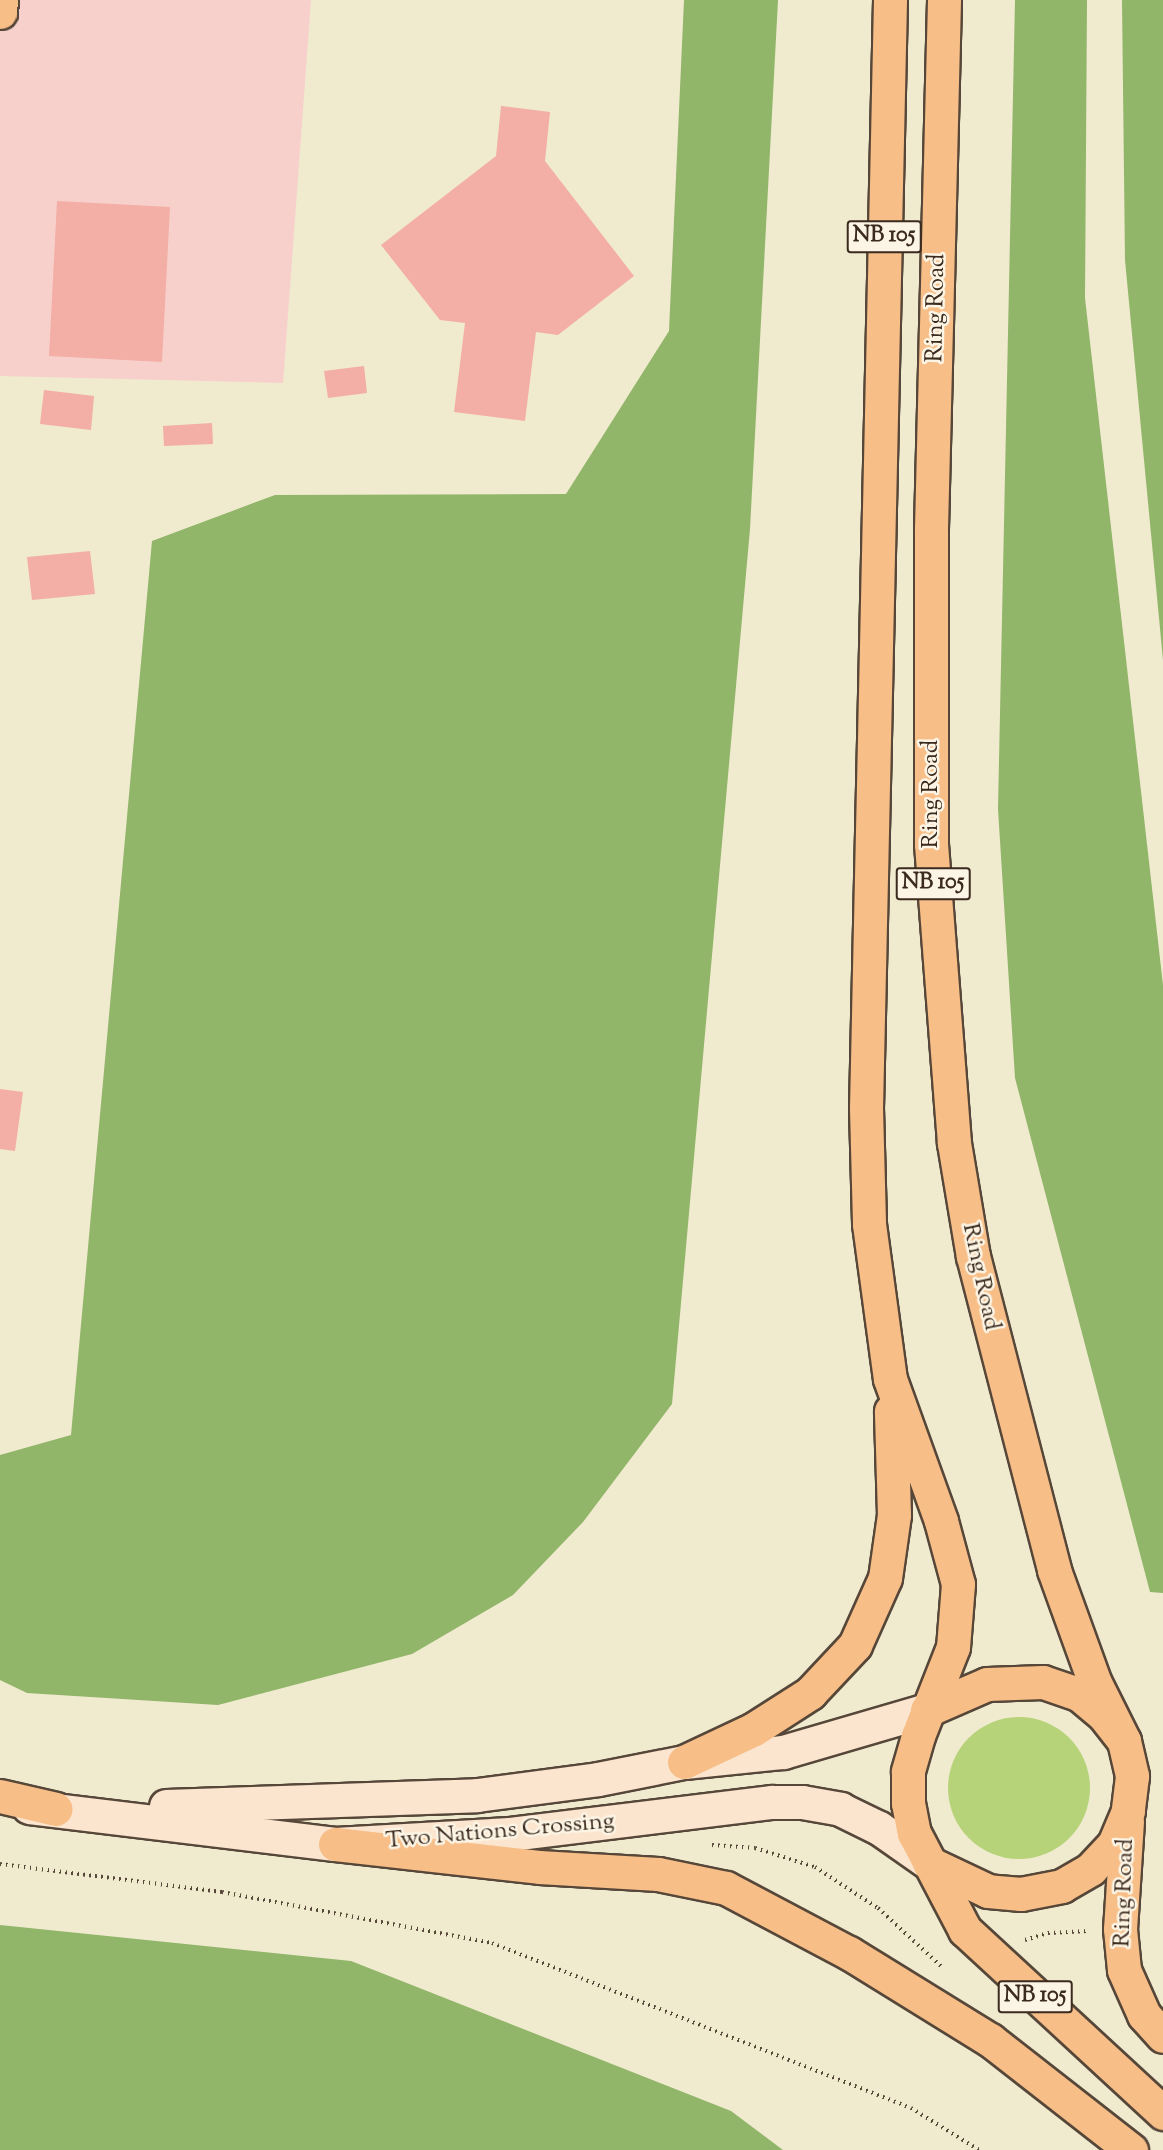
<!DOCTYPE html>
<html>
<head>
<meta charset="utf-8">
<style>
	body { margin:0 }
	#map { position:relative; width:1163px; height:2150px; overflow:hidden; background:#f0eacf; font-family:"Sorts Mill Goudy",serif }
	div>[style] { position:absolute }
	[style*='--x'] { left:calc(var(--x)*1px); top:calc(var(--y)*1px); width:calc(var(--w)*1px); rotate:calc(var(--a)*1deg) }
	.built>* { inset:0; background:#f7d0cc }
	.green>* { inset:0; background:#b7d379 }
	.round { border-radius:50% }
	.forest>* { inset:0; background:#91b569 }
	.building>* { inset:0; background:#f3aea5 }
	.path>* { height:4px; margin-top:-2px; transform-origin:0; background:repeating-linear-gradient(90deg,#564739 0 1.5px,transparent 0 6px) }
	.roads { filter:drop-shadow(2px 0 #564739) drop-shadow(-2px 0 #564739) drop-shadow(0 2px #564739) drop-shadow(0 -2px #564739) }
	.secondary>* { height:33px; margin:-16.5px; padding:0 16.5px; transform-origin:16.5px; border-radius:16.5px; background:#fce5cf }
	.primary>* { height:33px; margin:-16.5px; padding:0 16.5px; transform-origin:16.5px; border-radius:16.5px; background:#f7be88 }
	.highway>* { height:33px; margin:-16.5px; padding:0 16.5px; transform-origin:16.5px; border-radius:16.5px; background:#f7be88 }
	span { translate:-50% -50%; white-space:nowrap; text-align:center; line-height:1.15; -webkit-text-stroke:5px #fcf5e5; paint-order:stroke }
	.shield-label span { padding:2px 4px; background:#fcf5e5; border:2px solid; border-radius:4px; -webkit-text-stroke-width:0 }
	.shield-label { font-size:22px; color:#3b2a1e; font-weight:700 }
	.street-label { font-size:24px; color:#3b2a1e }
</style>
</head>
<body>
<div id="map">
	<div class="built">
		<i style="clip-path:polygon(0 0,311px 0,283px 383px,0 376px)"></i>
	</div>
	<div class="green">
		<i class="round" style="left:948px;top:1717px;width:142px;height:142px"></i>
	</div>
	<div class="forest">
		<i style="clip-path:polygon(684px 0,778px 0,750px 529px,672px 1404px,583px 1522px,513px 1595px,412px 1654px,218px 1705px,27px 1693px,0 1680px,0 1455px,71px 1435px,152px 541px,275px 495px,566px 494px,669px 331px)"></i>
		<i style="clip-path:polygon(1015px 0,1087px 0,1085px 298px,1163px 985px,1163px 1593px,1150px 1592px,1015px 1078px,998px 809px)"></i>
		<i style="clip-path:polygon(1122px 0,1163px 0,1163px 660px,1125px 260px)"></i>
		<i style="clip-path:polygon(0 1925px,351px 1961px,731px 2111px,783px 2150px,0 2150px)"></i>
	</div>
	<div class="building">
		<i style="clip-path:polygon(501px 106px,550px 112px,545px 161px,634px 276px,558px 335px,536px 332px,525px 421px,454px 412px,465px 323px,440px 320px,381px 245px,496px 156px)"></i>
		<i style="clip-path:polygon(57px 201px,170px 207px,162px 362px,49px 356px)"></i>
		<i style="clip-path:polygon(364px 366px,367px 393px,328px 398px,324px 371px)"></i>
		<i style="clip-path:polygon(44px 390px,94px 396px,91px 430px,40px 424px)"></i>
		<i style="clip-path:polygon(212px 423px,213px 444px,164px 446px,163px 426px)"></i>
		<i style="clip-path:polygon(90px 551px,95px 594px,32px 600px,27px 557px)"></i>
		<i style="clip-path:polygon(0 1089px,23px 1092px,15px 1151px,0 1149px)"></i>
	</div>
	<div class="path">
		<i style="--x:712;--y:1845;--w:43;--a:4"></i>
		<i style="--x:755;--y:1848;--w:63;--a:17.6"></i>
		<i style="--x:815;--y:1867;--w:75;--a:33.1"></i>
		<i style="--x:878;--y:1908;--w:90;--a:42.7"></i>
		<i style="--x:0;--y:1864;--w:224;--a:7.2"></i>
		<i style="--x:222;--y:1892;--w:275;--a:10.7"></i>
		<i style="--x:492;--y:1943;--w:450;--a:21.5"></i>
		<i style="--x:911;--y:2108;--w:80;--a:31.7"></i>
		<i style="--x:1025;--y:1940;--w:24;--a:-17"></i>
		<i style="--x:1048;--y:1933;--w:40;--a:-2.9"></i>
	</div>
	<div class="roads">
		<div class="secondary">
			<i style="--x:166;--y:1806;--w:311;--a:-2"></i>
			<i style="--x:477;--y:1795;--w:122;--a:-7.5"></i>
			<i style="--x:598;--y:1779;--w:88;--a:-11.2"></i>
			<i style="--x:684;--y:1762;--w:100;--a:-5.8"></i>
			<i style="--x:783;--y:1752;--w:150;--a:-16.3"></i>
			<i style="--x:29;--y:1807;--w:308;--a:6.9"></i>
			<i style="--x:335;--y:1844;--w:175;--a:-3.3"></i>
			<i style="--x:510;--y:1834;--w:264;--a:-7"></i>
			<i style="--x:772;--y:1802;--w:30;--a:0"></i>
			<i style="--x:802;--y:1802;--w:39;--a:10"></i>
			<i style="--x:840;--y:1809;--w:43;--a:26"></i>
			<i style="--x:879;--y:1828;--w:61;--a:35"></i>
		</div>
		<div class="primary">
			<i style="--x:0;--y:12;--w:12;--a:-85"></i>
			<i style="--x:0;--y:1796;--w:57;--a:13.1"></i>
		</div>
		<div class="highway">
			<i style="--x:890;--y:0;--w:1108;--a:91.24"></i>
			<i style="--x:866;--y:1108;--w:116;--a:88.5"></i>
			<i style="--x:869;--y:1224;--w:156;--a:82.3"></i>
			<i style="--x:890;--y:1379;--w:151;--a:70.2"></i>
			<i style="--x:941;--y:1521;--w:65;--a:74.9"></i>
			<i style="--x:958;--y:1584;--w:63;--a:94.5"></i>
			<i style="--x:953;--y:1647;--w:96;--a:111.5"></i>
			<i style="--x:918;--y:1736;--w:37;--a:106"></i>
			<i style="--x:908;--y:1772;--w:31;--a:90"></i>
			<i style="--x:908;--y:1803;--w:31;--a:79"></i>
			<i style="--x:914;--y:1833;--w:110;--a:62.3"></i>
			<i style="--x:965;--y:1930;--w:270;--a:42.7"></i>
			<i style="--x:944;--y:0;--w:529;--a:91.41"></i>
			<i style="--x:931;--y:529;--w:315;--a:90"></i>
			<i style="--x:931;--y:844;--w:300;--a:85.6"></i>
			<i style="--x:954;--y:1143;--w:115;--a:80.5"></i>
			<i style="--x:973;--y:1256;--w:324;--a:75.5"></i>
			<i style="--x:1054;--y:1570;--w:120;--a:70.1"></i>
			<i style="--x:1095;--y:1683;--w:65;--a:63.4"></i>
			<i style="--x:927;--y:1710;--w:65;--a:-23.4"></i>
			<i style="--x:987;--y:1684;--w:56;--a:-2"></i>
			<i style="--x:1043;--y:1682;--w:39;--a:19"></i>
			<i style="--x:1080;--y:1695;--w:30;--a:40"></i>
			<i style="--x:1103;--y:1714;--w:34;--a:52"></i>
			<i style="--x:1124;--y:1741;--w:36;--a:77"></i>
			<i style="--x:1132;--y:1776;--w:35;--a:97"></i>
			<i style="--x:1128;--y:1811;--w:36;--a:113"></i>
			<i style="--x:1114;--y:1844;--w:34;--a:133"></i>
			<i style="--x:1091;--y:1869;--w:34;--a:150"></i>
			<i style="--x:1062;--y:1886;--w:42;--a:169"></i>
			<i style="--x:1021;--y:1894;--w:33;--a:-175"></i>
			<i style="--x:988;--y:1891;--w:65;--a:-154.6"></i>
			<i style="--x:684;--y:1762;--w:77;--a:-25.2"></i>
			<i style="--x:754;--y:1729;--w:67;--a:-32.7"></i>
			<i style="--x:810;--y:1693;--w:66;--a:-46.8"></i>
			<i style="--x:855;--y:1645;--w:73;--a:-65.9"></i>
			<i style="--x:885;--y:1578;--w:64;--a:-81.9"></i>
			<i style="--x:894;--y:1515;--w:104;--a:-91.7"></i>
			<i style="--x:1127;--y:1821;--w:108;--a:93.7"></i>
			<i style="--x:1120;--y:1929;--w:41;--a:84.4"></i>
			<i style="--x:1124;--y:1970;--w:49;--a:66"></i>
			<i style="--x:1144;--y:2015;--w:28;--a:48"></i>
			<i style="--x:335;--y:1844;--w:205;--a:6.4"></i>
			<i style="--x:539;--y:1867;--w:119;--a:3.4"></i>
			<i style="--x:658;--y:1874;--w:69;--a:11.6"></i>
			<i style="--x:726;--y:1888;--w:139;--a:27.9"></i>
			<i style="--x:849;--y:1953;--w:166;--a:31.7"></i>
			<i style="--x:990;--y:2040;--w:179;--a:38"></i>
		</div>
	</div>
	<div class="shield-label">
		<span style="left:884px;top:237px">NB 105</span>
		<span style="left:933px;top:884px">NB 105</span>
		<span style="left:1035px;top:1997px">NB 105</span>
	</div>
	<div class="street-label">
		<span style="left:937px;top:308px;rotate:-89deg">Ring Road</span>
		<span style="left:932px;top:794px;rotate:-90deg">Ring Road</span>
		<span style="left:980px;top:1277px;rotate:78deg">Ring Road</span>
		<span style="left:500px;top:1832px;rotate:-5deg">Two Nations Crossing</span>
		<span style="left:1125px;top:1893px;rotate:-88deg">Ring Road</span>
	</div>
</div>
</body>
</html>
